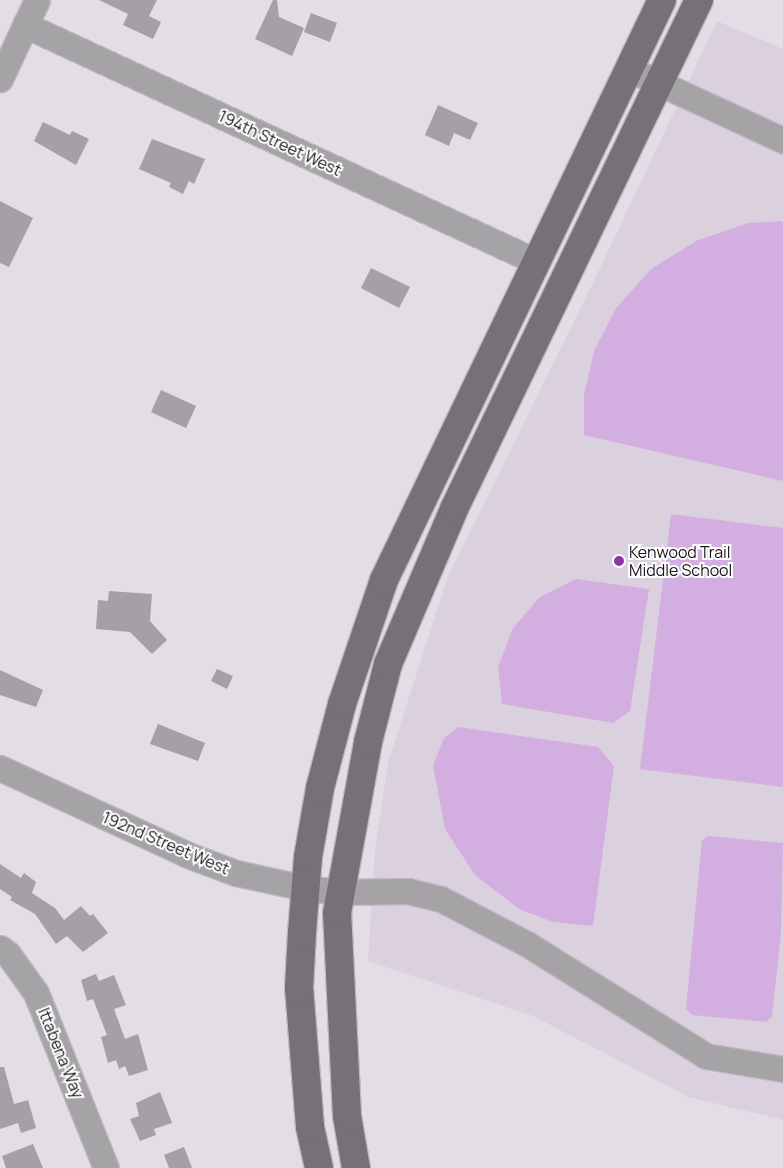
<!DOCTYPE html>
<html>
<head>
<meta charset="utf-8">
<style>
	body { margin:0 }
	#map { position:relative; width:783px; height:1168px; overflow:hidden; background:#e3dde6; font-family:Manrope,sans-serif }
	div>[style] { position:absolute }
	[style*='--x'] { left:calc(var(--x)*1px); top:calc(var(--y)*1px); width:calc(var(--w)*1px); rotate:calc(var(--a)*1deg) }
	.built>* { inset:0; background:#dad0de }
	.green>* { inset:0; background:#d3aee1 }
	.building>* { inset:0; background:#a59fa7 }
	.roads { filter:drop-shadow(1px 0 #beb9c1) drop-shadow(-1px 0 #beb9c1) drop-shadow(0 1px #beb9c1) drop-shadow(0 -1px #beb9c1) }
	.minor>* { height:25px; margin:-12.5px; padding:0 12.5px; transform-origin:12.5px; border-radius:12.5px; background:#a6a3a7 }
	.major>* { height:28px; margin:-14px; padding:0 14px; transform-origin:14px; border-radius:14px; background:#757177 }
	.dots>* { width:14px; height:14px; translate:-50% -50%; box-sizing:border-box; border:2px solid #fff; border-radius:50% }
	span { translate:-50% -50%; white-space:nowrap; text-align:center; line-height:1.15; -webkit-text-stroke:4px #fff; paint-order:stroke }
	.street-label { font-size:16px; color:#161417 }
	.poi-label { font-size:16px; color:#161417 }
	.left { translate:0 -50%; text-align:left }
</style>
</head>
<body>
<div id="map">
	<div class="built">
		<i style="clip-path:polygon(717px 21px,783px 49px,783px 1120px,689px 1097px,533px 1016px,368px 961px,375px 849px,388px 763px,448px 576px,593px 283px)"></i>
	</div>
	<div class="green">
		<i style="clip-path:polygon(783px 221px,783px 481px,584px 435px,584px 395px,594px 351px,616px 308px,651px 269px,696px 241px,748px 223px)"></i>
		<i style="clip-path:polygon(671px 514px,783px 528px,783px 787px,640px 769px)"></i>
		<i style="clip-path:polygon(576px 579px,649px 589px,630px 711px,613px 723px,502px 704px,498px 667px,513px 628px,540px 597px)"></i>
		<i style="clip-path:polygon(458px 727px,598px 747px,614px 766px,593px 926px,553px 922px,519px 909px,475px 875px,445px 829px,433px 765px,444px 738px)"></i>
		<i style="clip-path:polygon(709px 836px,783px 843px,781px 933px,772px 1017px,766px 1022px,692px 1015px,686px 1009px,702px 840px)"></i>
	</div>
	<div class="building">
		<i style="clip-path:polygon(99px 0,157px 0,149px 16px,161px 22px,153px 39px,123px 25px,128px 14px)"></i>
		<i style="clip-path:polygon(273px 0,277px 0,279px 17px,304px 28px,292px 56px,255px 39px)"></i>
		<i style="clip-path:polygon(311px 13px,337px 23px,330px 42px,304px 32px)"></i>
		<i style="clip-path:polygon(438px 105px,478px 123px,470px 140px,454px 133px,449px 146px,425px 135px)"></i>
		<i style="clip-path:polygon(43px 122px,70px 135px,72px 131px,89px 139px,76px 165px,34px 141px)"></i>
		<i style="clip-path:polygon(152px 139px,205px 159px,194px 184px,189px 181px,183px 194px,169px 187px,171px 183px,139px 169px)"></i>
		<i style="clip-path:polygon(0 201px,33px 218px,9px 267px,0 263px)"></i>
		<i style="clip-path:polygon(371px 268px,410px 287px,399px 308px,361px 288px)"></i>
		<i style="clip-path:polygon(161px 390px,196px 406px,186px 428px,151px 412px)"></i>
		<i style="clip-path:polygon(109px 591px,152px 594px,150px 621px,167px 640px,152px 654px,130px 632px,96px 629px,98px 600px,108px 601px)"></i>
		<i style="clip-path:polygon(217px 669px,233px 676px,227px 689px,211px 681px)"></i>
		<i style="clip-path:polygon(0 670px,43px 690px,36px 707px,0 695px)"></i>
		<i style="clip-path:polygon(158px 724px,205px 743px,198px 761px,150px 744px)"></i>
		<i style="clip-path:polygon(0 864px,21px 878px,24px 873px,36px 882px,32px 893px,55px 908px,64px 920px,81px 906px,90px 916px,93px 914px,108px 933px,83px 952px,67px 936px,56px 944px,35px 914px,10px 900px,12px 897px,0 889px)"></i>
		<i style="clip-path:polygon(96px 974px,99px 981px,114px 975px,126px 1005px,114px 1009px,125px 1039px,138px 1034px,148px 1070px,129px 1076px,125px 1066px,119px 1069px,116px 1060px,108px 1063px,101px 1037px,107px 1035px,93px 999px,87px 1001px,81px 980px)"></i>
		<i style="clip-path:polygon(0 1067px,4px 1067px,14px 1104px,28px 1100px,36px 1128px,21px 1133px,18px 1123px,0 1129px)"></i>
		<i style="clip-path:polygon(160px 1092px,172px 1123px,154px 1129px,156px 1135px,140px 1141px,130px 1119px,139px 1116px,136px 1103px)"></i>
		<i style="clip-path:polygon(33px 1144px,43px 1168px,6px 1168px,2px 1156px)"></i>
		<i style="clip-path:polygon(184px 1147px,192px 1168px,169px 1168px,164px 1155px)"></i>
	</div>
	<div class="roads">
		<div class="minor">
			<i style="--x:25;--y:25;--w:562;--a:24.83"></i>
			<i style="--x:629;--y:69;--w:170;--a:24.8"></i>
			<i style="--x:0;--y:79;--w:87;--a:-64.9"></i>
			<i style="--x:0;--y:768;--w:207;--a:24.8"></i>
			<i style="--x:188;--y:855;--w:51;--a:20.6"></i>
			<i style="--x:236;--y:873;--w:71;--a:12.3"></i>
			<i style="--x:305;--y:888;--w:35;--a:7"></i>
			<i style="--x:340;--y:892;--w:68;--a:-0.8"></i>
			<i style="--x:408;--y:891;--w:34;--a:14"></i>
			<i style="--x:441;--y:899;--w:97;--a:27.6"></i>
			<i style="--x:527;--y:944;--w:211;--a:32"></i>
			<i style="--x:706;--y:1056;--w:78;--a:9.6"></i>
			<i style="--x:0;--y:948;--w:10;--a:37"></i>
			<i style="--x:8;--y:954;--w:48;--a:54.3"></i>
			<i style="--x:36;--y:993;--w:188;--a:68.2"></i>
		</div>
		<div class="major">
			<i style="--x:319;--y:1168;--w:42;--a:-102.4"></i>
			<i style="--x:310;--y:1127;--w:139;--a:-94.5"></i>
			<i style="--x:299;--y:988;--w:55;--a:-86.9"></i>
			<i style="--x:302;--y:933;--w:76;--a:-85.5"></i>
			<i style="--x:308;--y:857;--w:70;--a:-80.1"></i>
			<i style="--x:320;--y:788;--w:87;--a:-75.3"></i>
			<i style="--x:342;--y:704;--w:131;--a:-71.3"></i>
			<i style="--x:384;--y:580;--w:643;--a:-64.39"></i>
			<i style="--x:356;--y:1168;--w:53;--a:-99.8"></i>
			<i style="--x:347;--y:1116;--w:203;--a:-92.8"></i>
			<i style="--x:337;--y:913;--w:174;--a:-79.7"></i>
			<i style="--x:368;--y:742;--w:81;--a:-75.6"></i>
			<i style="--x:388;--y:664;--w:168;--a:-66.9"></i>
			<i style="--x:454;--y:509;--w:565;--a:-64.3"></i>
		</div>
	</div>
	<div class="dots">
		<i style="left:619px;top:561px;background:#8a37a5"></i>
	</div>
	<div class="street-label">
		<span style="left:280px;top:143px;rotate:25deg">194th Street West</span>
		<span style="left:166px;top:843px;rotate:23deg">192nd Street West</span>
		<span style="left:61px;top:1053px;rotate:68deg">Ittabena Way</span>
	</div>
	<div class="poi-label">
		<span class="left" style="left:629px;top:561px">Kenwood Trail<br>Middle School</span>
	</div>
</div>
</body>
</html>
